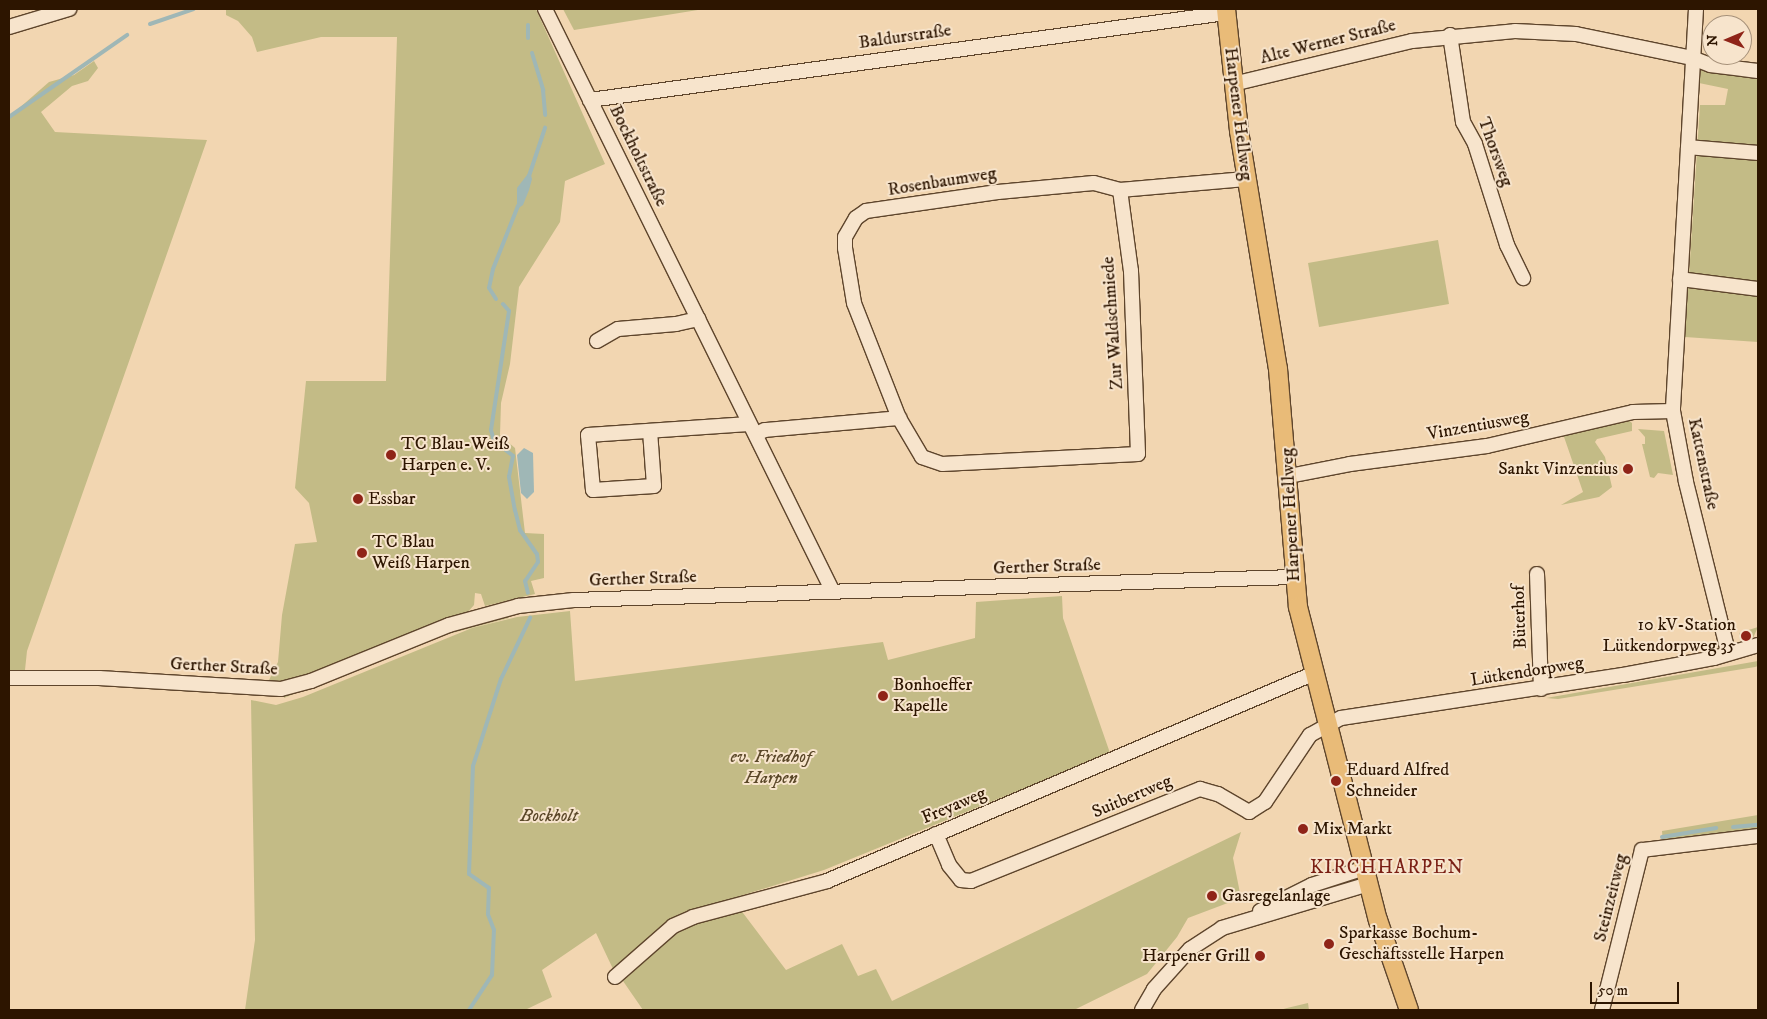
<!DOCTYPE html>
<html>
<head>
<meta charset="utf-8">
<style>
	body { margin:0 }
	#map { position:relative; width:1767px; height:1019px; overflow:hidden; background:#f2d6b1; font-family:"IM FELL DW Pica",serif }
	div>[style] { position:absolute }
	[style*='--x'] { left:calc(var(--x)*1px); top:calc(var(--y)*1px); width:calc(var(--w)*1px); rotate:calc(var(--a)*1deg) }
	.green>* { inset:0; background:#c3bb86 }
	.water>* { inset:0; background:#9fb7b6 }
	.stream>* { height:4px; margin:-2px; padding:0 2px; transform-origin:2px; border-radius:2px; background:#9fb7b6 }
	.roads { filter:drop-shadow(1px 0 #5e452c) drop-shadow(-1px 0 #5e452c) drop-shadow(0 1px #5e452c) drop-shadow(0 -1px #5e452c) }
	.minor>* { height:14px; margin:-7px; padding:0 7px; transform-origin:7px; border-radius:7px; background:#f7e4cc }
	.major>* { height:18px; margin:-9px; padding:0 9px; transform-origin:9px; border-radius:9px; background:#e9bb78 }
	.dots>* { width:14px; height:14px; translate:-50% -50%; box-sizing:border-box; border:2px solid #f7e4cc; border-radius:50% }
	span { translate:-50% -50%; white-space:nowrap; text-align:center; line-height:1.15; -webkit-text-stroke:4px #f7e4cc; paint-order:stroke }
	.street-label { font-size:18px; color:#2d1500 }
	.poi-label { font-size:18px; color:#2d1500 }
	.left { translate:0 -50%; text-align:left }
	.right { translate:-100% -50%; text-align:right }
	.park-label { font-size:18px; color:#5a4728; font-style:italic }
	.neighbourhood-label { font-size:19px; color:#7a1f14; letter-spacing:1px }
	.frame { position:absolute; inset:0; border:10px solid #2d1500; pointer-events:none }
	.north { position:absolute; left:1702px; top:15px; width:50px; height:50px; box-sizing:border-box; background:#f7e4cc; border:1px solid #a6917a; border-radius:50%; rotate:269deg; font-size:14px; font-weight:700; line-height:20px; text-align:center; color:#2d1500 }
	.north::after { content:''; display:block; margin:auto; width:18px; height:22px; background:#8f2418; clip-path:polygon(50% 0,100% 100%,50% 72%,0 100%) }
	.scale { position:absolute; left:1590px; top:982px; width:89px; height:22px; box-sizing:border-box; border:2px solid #2d1500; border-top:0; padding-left:6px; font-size:15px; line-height:18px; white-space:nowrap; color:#2d1500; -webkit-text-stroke:4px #f7e4cc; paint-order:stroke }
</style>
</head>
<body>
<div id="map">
	<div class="green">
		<i style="clip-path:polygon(226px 9px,536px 9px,605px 164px,565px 181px,560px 222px,519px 287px,510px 364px,501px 403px,500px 435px,515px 448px,525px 533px,544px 534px,544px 578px,531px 581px,535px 594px,485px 606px,481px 594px,475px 593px,474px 605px,466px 614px,286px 683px,9px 672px,9px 117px,49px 82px,74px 75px,94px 61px,98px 68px,88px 81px,72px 86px,41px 112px,55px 132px,207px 140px,27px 651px,25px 670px,268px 682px,278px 662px,282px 615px,295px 544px,317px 542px,309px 503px,295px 488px,306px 381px,386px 381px,397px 37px,321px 37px,257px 52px,252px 37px,238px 21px,226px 15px)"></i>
		<i style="clip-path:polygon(563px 9px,704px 9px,574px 30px)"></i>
		<i style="clip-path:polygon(1700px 70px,1758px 70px,1758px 342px,1685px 337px,1700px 105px,1725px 105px,1728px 89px,1699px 83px)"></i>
		<i style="clip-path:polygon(1438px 240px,1449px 304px,1319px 327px,1308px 263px)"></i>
		<i style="clip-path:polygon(1626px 418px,1632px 423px,1632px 431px,1597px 439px,1595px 442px,1605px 457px,1612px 487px,1599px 497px,1561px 505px,1583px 492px,1563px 434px)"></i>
		<i style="clip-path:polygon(1638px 429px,1664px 431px,1673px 475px,1658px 473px,1654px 478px,1650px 477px,1642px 444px,1645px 444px,1645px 437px)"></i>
		<i style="clip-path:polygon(1062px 596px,1063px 618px,1110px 753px,824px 870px,708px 906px,671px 922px,613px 969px,596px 933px,542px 970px,552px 997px,525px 1010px,245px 1010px,255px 940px,251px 700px,276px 705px,303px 697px,472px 628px,517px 617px,570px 611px,575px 681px,883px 642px,888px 660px,975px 638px,976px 602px)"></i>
		<i style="clip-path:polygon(508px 615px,509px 618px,422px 641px,284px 698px,284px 695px,425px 638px)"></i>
		<i style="clip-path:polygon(1758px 627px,1753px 638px,1740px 640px,1739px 633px)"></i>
		<i style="clip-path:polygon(1758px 661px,1758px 666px,1755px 667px,1558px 699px,1546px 698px)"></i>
		<i style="clip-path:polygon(1758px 815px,1758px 832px,1663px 842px,1662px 831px)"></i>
		<i style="clip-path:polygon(1241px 832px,1233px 858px,1241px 898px,1188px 918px,1177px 937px,1147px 974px,1074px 1010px,643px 1010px,623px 981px,678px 932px,711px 916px,740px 909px,786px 970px,842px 944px,858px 976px,876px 969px,892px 1001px)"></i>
		<i style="clip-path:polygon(1308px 1003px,1309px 1010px,1280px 1010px,1287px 1008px)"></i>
	</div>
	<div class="water">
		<i style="clip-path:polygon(530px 171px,532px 179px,529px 190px,523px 205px,517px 209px,517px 188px)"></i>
		<i style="clip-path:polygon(524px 448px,533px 453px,534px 492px,527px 499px,521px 493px,517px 455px)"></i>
	</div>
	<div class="stream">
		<i style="--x:150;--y:24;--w:46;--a:-18.8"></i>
		<i style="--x:528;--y:25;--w:13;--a:90"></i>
		<i style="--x:532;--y:53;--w:39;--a:73"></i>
		<i style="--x:543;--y:90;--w:25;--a:85"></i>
		<i style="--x:9;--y:117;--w:144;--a:-34.8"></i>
		<i style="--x:529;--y:176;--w:51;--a:-71.6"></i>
		<i style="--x:496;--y:299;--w:13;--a:-122"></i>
		<i style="--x:489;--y:288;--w:19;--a:-78"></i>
		<i style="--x:493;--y:269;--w:68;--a:-68.4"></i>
		<i style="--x:503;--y:304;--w:9;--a:49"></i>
		<i style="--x:509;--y:311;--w:120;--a:98.6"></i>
		<i style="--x:491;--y:430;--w:11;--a:75"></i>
		<i style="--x:494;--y:441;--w:24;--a:38"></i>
		<i style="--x:513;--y:456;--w:21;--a:101"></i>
		<i style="--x:509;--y:477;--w:34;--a:80"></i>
		<i style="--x:515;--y:510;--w:21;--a:76"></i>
		<i style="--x:520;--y:530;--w:29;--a:55"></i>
		<i style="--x:537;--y:554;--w:8;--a:83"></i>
		<i style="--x:538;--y:562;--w:23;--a:124"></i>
		<i style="--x:525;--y:581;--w:12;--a:76"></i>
		<i style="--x:1733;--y:827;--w:25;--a:-5"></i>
		<i style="--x:1662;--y:837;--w:55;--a:-9.5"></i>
		<i style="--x:469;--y:1010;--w:42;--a:-56.7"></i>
		<i style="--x:492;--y:975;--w:45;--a:-87.5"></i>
		<i style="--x:494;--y:930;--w:17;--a:-111"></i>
		<i style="--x:488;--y:914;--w:26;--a:-88"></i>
		<i style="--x:489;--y:888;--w:24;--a:-145"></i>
		<i style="--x:469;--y:874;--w:108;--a:-87.9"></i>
		<i style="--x:473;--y:766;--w:91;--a:-72.2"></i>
		<i style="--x:501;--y:679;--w:68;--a:-64.6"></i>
	</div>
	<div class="roads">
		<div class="minor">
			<i style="--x:545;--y:9;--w:650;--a:63.71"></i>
			<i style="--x:1696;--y:9;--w:403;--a:93.3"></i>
			<i style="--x:1673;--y:411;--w:72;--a:79.6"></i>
			<i style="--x:1686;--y:482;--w:175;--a:76.1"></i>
			<i style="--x:9;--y:27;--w:63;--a:-16.7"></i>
			<i style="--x:1450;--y:35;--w:88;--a:81.5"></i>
			<i style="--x:1463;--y:122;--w:25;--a:61"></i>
			<i style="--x:1475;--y:144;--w:106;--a:72.4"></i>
			<i style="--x:1507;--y:245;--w:37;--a:64"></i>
			<i style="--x:1233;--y:84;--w:184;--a:-13.5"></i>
			<i style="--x:1412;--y:41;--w:103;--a:-5.5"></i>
			<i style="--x:1515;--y:31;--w:61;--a:2.8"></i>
			<i style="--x:1576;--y:34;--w:118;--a:11.7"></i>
			<i style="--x:1692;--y:58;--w:19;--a:21"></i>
			<i style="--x:1710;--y:65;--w:48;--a:7.1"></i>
			<i style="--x:590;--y:100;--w:642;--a:-7.79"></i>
			<i style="--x:1688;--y:147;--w:70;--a:4.9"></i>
			<i style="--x:1120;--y:190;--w:82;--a:82.3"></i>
			<i style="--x:1131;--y:271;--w:183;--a:87.8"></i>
			<i style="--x:1138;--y:454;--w:196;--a:177.1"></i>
			<i style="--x:942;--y:464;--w:21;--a:-161"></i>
			<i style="--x:922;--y:457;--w:45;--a:-120.5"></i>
			<i style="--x:899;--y:418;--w:123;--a:-111.4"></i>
			<i style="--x:854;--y:303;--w:56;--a:-99.3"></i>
			<i style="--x:845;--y:248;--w:11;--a:-90"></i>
			<i style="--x:845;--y:237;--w:22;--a:-60"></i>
			<i style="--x:856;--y:218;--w:12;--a:-35"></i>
			<i style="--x:866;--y:211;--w:133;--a:-8.2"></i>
			<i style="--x:998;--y:192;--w:96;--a:-5.4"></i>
			<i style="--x:1094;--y:183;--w:27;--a:15"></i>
			<i style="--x:1120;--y:190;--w:126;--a:-5"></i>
			<i style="--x:1680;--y:279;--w:79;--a:7.3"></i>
			<i style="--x:597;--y:341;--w:24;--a:-30"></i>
			<i style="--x:618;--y:329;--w:58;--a:-4.9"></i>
			<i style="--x:676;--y:324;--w:23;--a:-13"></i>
			<i style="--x:650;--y:431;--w:55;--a:85.8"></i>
			<i style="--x:654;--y:486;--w:61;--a:176.2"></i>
			<i style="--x:593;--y:490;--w:55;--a:-95.2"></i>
			<i style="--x:588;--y:435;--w:161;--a:-3.9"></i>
			<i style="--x:756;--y:434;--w:10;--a:-24"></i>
			<i style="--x:765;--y:430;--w:135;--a:-5.1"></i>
			<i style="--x:1289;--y:476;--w:62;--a:-11.1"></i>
			<i style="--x:1350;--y:464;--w:138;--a:-7.5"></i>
			<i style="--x:1487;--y:446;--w:150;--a:-13.1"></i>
			<i style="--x:1633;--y:412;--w:40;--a:-1.4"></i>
			<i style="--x:1537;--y:574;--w:115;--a:88"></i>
			<i style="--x:9;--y:678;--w:90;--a:0"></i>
			<i style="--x:99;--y:678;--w:182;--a:3.5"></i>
			<i style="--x:281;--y:689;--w:31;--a:-15"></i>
			<i style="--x:311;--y:681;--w:149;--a:-22.1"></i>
			<i style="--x:449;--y:625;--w:72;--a:-15.4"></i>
			<i style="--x:518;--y:606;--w:56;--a:-6.1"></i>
			<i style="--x:574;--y:600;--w:719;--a:-1.83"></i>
			<i style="--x:936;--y:834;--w:34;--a:67"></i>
			<i style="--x:949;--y:865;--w:19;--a:51"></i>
			<i style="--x:961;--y:880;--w:10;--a:6"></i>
			<i style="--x:971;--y:881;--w:247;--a:-21.9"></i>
			<i style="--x:1200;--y:789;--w:19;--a:16"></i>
			<i style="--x:1218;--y:794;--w:36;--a:30"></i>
			<i style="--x:1249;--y:812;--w:19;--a:-32"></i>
			<i style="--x:1265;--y:802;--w:81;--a:-56.1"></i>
			<i style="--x:1310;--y:735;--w:35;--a:-29"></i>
			<i style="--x:1341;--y:718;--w:285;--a:-8.7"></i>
			<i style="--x:1623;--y:675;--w:93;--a:-10.6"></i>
			<i style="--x:1714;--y:658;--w:46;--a:-16.5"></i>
			<i style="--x:1260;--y:911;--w:58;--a:-26.6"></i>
			<i style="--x:1312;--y:885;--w:56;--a:-17.8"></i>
			<i style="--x:615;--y:977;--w:77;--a:-41.3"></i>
			<i style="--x:673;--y:926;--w:22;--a:-24"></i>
			<i style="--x:693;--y:917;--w:139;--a:-15"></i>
			<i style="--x:827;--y:881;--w:530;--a:-23.09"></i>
			<i style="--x:1142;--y:1010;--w:24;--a:-60"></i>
			<i style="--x:1154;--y:989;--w:54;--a:-48"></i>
			<i style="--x:1190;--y:949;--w:38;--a:-33"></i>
			<i style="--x:1222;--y:928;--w:153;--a:-16.7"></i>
			<i style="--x:1602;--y:1010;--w:165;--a:-76"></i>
			<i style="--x:1642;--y:850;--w:117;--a:-6.9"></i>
		</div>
		<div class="major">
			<i style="--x:1226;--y:9;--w:123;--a:83.9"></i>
			<i style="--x:1239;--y:131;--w:241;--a:80.7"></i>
			<i style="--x:1278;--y:369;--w:239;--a:85.2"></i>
			<i style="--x:1298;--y:607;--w:323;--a:75.7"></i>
			<i style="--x:1378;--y:920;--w:95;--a:71"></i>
		</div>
	</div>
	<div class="dots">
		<i style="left:391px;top:455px;background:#8f2418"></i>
		<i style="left:1628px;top:469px;background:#8f2418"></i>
		<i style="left:358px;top:499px;background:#8f2418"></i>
		<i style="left:362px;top:553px;background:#8f2418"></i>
		<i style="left:1746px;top:636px;background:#8f2418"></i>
		<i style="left:883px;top:696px;background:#8f2418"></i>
		<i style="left:1336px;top:781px;background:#8f2418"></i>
		<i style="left:1303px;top:829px;background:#8f2418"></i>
		<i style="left:1212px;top:896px;background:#8f2418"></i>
		<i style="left:1329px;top:944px;background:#8f2418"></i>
		<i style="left:1260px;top:956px;background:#8f2418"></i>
	</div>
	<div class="street-label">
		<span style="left:905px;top:37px;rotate:-8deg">Baldurstraße</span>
		<span style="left:1328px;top:42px;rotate:-14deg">Alte Werner Straße</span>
		<span style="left:1238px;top:114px;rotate:83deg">Harpener Hellweg</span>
		<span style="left:1495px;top:152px;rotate:70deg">Thorsweg</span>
		<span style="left:638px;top:156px;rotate:64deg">Bockholtstraße</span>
		<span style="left:942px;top:182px;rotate:-9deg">Rosenbaumweg</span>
		<span style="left:1113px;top:323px;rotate:-94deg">Zur Waldschmiede</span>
		<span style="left:1478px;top:426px;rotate:-10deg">Vinzentiusweg</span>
		<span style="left:1703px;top:464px;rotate:78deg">Kattenstraße</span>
		<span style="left:1291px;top:515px;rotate:-93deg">Harpener Hellweg</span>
		<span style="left:1047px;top:567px;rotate:-2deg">Gerther Straße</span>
		<span style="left:643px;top:579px;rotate:-2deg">Gerther Straße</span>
		<span style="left:1520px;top:617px;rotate:-92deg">Büterhof</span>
		<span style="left:224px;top:667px;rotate:3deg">Gerther Straße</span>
		<span style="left:1527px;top:672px;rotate:-9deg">Lütkendorpweg</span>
		<span style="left:1132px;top:797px;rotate:-23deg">Suitbertweg</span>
		<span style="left:954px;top:806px;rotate:-23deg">Freyaweg</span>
		<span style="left:1611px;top:898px;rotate:-76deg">Steinzeitweg</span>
	</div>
	<div class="poi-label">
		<span class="left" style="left:401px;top:455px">TC Blau-Weiß<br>Harpen e. V.</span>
		<span class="right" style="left:1618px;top:469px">Sankt Vinzentius</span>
		<span class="left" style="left:368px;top:499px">Essbar</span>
		<span class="left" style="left:372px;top:553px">TC Blau<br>Weiß Harpen</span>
		<span class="right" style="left:1736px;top:636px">10 kV-Station<br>Lütkendorpweg 35</span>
		<span class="left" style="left:893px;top:696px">Bonhoeffer<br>Kapelle</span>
		<span class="left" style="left:1346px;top:781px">Eduard Alfred<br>Schneider</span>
		<span class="left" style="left:1313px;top:829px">Mix Markt</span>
		<span class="left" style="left:1222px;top:896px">Gasregelanlage</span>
		<span class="left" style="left:1339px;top:944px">Sparkasse Bochum-<br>Geschäftsstelle Harpen</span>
		<span class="right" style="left:1250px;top:956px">Harpener Grill</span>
	</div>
	<div class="park-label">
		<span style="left:771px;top:768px">ev. Friedhof<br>Harpen</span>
		<span style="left:549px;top:816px">Bockholt</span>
	</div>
	<div class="neighbourhood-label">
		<span style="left:1387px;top:868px">KIRCHHARPEN</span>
	</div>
	<div class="frame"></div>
	<div class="north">N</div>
	<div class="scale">50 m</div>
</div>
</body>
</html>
